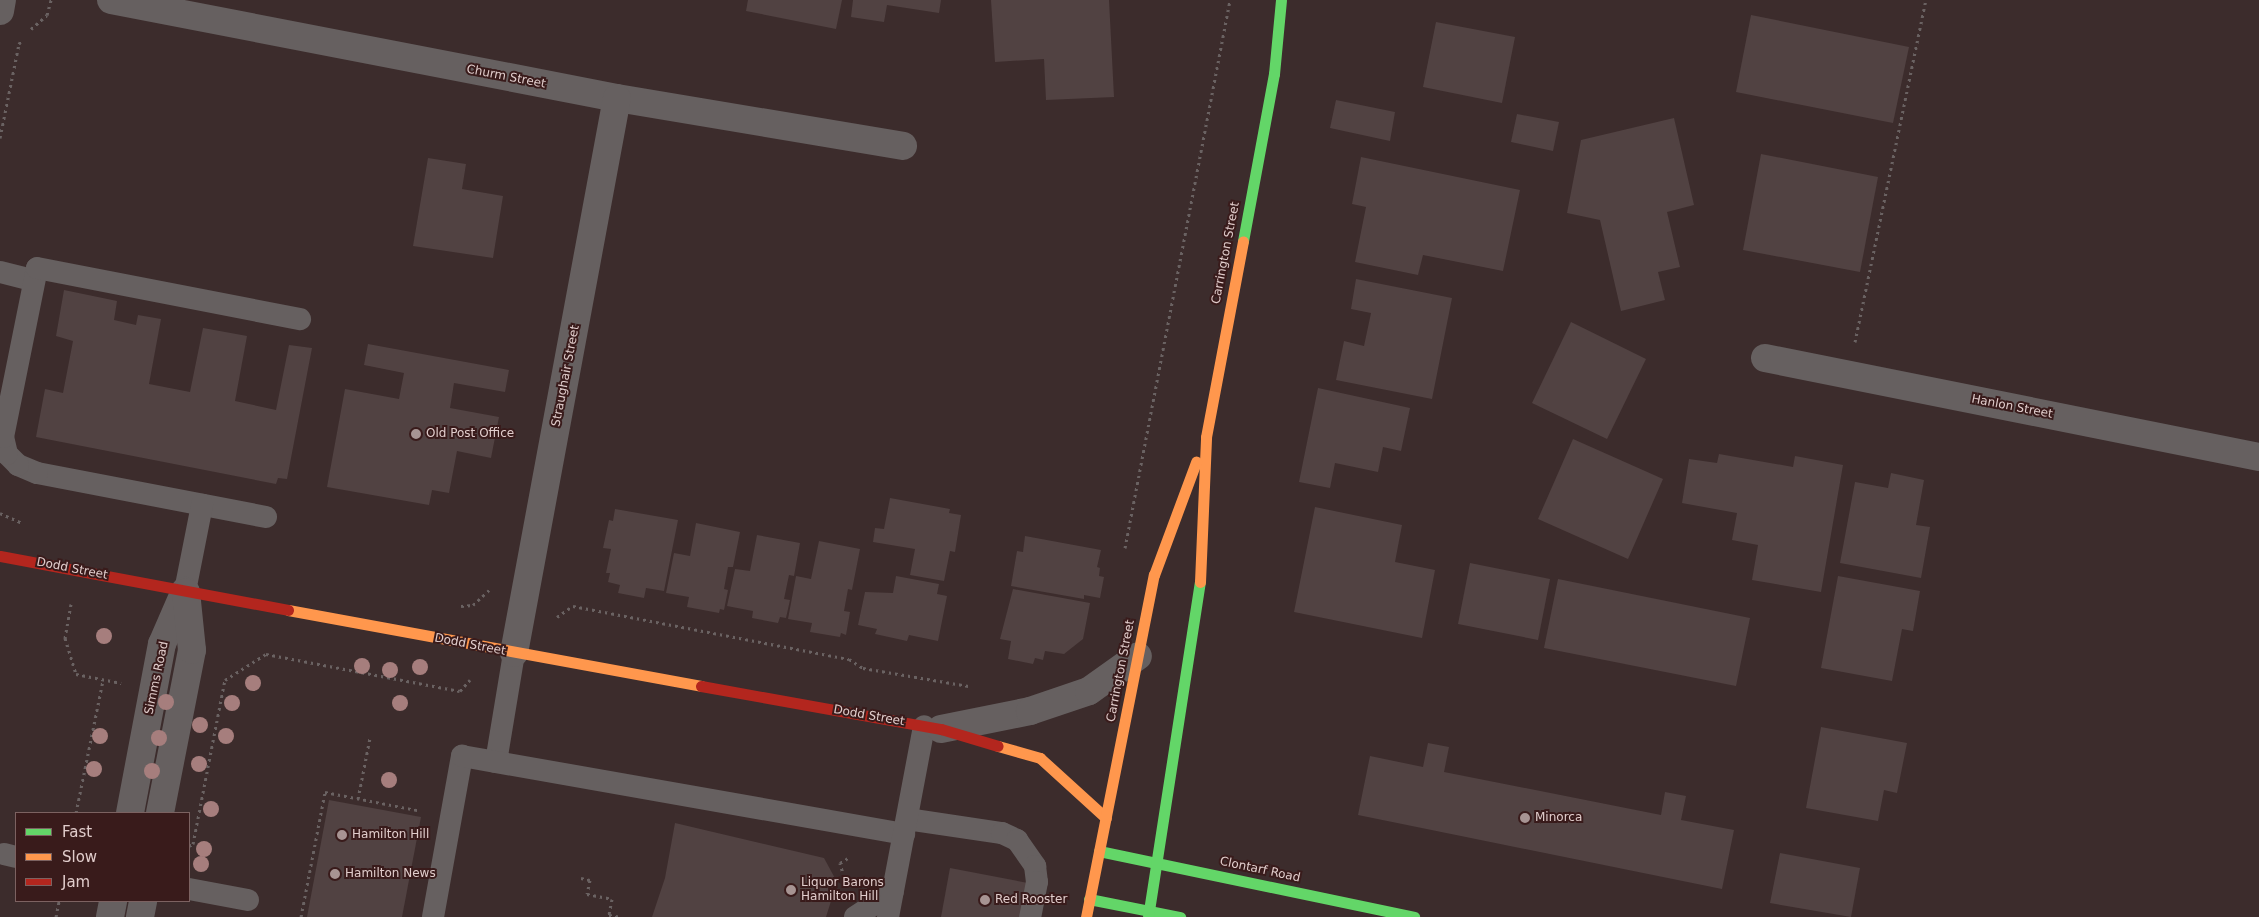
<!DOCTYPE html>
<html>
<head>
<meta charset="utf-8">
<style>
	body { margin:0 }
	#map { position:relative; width:2259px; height:917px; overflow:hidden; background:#3c2c2c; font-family:"DejaVu Sans",sans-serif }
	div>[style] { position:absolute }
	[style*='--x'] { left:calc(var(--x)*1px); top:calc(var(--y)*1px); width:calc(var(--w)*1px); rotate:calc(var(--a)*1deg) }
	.building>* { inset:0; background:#514242 }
	.path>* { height:3px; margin-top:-1.5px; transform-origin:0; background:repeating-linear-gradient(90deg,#6a6262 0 2.5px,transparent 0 6.5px) }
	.lane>* { height:22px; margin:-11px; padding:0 11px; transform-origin:11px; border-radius:11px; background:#666060 }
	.street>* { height:28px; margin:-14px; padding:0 14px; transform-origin:14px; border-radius:14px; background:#666060 }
	.fast>* { height:11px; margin:-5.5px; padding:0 5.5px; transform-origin:5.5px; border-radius:5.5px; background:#63d668 }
	.slow>* { height:11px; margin:-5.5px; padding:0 5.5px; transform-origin:5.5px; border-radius:5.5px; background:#ff974d }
	.jam>* { height:11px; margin:-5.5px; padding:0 5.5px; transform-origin:5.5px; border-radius:5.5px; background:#b3261e }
	.trees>* { width:16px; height:16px; margin:-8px; border-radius:50%; background:#a67e7d }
	.dots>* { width:14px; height:14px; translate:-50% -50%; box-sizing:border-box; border:2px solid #391b1b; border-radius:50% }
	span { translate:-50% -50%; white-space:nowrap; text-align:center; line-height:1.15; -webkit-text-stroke:4px #391b1b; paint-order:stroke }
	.street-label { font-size:12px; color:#e0cccb }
	.poi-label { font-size:12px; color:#e0cccb }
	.left { translate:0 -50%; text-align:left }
	.legend { position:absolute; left:15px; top:812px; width:175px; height:90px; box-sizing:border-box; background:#391b1b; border:1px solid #7c6261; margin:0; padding:6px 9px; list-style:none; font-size:15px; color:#e0cccb }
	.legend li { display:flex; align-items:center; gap:10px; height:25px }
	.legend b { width:25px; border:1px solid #7c6261 }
</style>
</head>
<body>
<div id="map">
	<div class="building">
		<i style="clip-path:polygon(748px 0,842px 0,836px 29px,746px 11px)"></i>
		<i style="clip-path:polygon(853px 0,941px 0,939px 13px,887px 5px,884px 22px,851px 17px)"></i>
		<i style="clip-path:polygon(991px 0,1109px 0,1114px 97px,1046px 100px,1044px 59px,995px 62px)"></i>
		<i style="clip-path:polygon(1751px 15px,1909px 47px,1893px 123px,1736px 92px)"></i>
		<i style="clip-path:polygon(1436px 22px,1515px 37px,1502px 103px,1423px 87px)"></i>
		<i style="clip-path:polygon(1336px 100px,1395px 112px,1390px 141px,1330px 128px)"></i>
		<i style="clip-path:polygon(1517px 114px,1559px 122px,1553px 151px,1511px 142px)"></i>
		<i style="clip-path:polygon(1674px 118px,1694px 205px,1667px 212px,1680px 267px,1658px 272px,1665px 300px,1621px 311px,1600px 220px,1567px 213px,1581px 140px)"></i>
		<i style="clip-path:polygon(1761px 154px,1878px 177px,1860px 272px,1743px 250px)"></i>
		<i style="clip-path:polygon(1361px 157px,1520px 190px,1503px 271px,1423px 255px,1418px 275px,1355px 262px,1366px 207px,1352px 204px)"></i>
		<i style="clip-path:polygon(428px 158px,466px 164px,462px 189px,503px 196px,493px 258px,413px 246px)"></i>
		<i style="clip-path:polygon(1356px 279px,1452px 298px,1432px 399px,1336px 380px,1344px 341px,1364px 346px,1371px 313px,1351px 309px)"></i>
		<i style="clip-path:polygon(64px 290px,117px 301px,114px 320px,136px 325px,138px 315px,161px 319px,149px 384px,190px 392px,203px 328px,247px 336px,235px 401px,276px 410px,289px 345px,312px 348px,287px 479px,278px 478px,276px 484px,36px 437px,45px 389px,63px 393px,73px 341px,56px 336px)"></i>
		<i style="clip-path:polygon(1571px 322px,1646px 359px,1607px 439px,1532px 403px)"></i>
		<i style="clip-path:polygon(368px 344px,509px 370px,505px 392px,454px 383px,450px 408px,499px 417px,491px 458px,457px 451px,449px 493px,432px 490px,429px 505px,327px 487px,345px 389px,399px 399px,404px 373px,364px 365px)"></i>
		<i style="clip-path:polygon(1318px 388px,1410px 408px,1401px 451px,1383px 447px,1378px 472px,1335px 463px,1330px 488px,1299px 482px)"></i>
		<i style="clip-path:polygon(1573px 439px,1663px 479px,1628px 559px,1538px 519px)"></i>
		<i style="clip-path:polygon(1719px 454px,1793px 467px,1795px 456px,1843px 465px,1821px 592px,1752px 580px,1758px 545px,1732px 540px,1737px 513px,1682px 503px,1689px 459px,1717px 463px)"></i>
		<i style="clip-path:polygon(1891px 473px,1924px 480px,1916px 525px,1930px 527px,1921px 578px,1840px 563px,1855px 482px,1888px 488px)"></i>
		<i style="clip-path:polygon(890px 498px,950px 509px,949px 513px,961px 515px,955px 552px,950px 551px,944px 581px,910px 575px,915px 549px,873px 542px,875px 528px,884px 529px)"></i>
		<i style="clip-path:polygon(1315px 507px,1402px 525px,1395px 562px,1435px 570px,1422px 638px,1294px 612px)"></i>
		<i style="clip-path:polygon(615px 509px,678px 520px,664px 591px,646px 588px,644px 598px,618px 593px,620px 585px,608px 582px,610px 573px,606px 573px,611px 549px,603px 548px,609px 520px,613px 521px)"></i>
		<i style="clip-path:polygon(696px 523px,740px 532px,733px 567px,728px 567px,724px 589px,728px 590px,724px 610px,720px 609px,719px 613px,687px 607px,689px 597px,666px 593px,674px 553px,690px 556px)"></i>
		<i style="clip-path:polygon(757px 535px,800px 543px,794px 576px,789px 575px,784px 599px,790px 600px,786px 618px,780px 617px,778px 623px,752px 618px,753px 611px,727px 606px,735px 569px,750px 571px)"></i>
		<i style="clip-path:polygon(1025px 536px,1101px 550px,1097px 567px,1100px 568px,1099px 576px,1104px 577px,1100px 598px,1084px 595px,1084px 599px,1011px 586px,1017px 551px,1023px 552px)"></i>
		<i style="clip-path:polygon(819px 541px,860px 549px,852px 590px,848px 589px,844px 611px,850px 612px,846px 635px,841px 633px,840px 637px,810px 632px,812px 623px,788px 619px,796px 576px,811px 579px)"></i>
		<i style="clip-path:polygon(1470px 563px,1550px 579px,1538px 640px,1458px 624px)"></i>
		<i style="clip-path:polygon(896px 576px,939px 584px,937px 594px,947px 596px,938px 641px,909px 635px,907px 641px,875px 634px,877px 629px,858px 625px,865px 592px,893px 593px)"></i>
		<i style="clip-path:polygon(1838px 576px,1920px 591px,1913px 631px,1902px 629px,1892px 681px,1821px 668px)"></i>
		<i style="clip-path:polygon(1558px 579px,1750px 618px,1736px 686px,1544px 648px)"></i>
		<i style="clip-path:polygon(1013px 589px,1090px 603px,1083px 639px,1064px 654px,1045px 651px,1043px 660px,1035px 658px,1033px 664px,1008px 659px,1011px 641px,1000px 639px)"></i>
		<i style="clip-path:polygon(1821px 727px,1907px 743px,1897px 793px,1884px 790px,1878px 821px,1806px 808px)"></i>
		<i style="clip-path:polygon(1428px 743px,1449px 747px,1444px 772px,1661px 815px,1665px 792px,1686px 796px,1681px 820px,1734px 830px,1722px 889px,1358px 815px,1370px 756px,1423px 767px)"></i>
		<i style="clip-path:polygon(329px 800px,421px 817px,402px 917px,307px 917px)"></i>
		<i style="clip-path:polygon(675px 823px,824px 858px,837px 882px,826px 917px,652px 917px,665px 878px)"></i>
		<i style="clip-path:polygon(1780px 853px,1860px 868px,1851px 917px,1770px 903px)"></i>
		<i style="clip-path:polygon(950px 868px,1028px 883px,1022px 917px,941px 917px)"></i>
	</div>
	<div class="path">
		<i style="--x:31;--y:29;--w:21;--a:-41"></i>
		<i style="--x:47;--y:15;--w:16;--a:-75"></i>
		<i style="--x:0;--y:138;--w:96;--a:-78.6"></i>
		<i style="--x:19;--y:44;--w:6;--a:-59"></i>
		<i style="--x:1855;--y:342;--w:349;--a:-78.3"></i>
		<i style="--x:0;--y:513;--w:24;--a:24"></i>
		<i style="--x:1125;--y:548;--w:558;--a:-79.15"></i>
		<i style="--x:71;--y:604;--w:35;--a:100"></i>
		<i style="--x:65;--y:638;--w:38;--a:73"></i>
		<i style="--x:76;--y:674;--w:46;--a:11.3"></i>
		<i style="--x:461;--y:606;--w:12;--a:-5"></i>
		<i style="--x:473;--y:605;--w:22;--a:-43"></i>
		<i style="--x:557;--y:617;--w:19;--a:-35"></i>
		<i style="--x:573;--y:606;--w:281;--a:10.9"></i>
		<i style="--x:849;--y:659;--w:17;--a:33"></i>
		<i style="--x:863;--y:668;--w:107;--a:9.7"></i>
		<i style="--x:358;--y:799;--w:62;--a:-78.9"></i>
		<i style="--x:76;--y:813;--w:136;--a:-78.5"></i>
		<i style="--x:189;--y:846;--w:4;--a:-27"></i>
		<i style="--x:193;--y:844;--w:167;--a:-79"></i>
		<i style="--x:225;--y:680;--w:49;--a:-32.4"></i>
		<i style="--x:266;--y:654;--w:197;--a:10.8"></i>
		<i style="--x:460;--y:691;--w:15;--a:-48"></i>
		<i style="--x:581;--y:878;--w:9;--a:13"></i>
		<i style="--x:590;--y:880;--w:14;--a:102"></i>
		<i style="--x:587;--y:894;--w:25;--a:11"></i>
		<i style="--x:612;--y:899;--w:16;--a:101"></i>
		<i style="--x:609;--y:915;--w:13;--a:9"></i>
		<i style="--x:846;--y:883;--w:21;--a:-107"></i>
		<i style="--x:840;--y:863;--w:9;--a:-32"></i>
		<i style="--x:56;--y:917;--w:16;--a:-79"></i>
		<i style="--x:301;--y:917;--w:127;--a:-79.1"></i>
		<i style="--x:325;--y:792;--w:94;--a:11.1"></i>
	</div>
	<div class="lane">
		<i style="--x:0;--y:272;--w:34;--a:14"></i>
		<i style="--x:266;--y:517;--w:233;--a:-169.1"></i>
		<i style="--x:37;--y:473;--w:21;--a:-157"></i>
		<i style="--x:18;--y:465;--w:16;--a:-135"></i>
		<i style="--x:7;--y:454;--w:17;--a:-103"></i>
		<i style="--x:3;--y:437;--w:172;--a:-78.6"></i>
		<i style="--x:37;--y:268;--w:268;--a:11"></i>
		<i style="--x:185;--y:591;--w:88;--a:-78.8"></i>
		<i style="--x:496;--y:762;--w:110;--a:-80.6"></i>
		<i style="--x:907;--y:819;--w:96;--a:8.4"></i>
		<i style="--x:1002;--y:833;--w:17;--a:25"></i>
		<i style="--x:1017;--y:840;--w:32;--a:55"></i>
		<i style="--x:1035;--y:866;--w:16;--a:83"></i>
		<i style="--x:1037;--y:882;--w:36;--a:101"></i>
		<i style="--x:4;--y:854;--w:12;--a:14"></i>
		<i style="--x:189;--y:889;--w:60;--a:10.6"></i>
		<i style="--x:433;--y:917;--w:164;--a:-79.8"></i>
		<i style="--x:462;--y:756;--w:449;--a:10"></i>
		<i style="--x:855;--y:917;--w:45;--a:-33.3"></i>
		<i style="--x:888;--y:917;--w:194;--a:-79.3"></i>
	</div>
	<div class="street">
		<i style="--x:111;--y:0;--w:515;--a:10.96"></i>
		<i style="--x:617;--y:98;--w:290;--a:9.5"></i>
		<i style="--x:0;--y:11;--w:11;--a:-80"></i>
		<i style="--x:1765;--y:358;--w:504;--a:11.33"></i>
		<i style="--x:514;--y:653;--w:564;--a:-79.49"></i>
		<i style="--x:941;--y:729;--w:91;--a:-11.4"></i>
		<i style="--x:1030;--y:711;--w:62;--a:-18.7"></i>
		<i style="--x:1089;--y:691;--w:60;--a:-35.5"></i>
		<i style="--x:130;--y:813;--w:172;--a:-79.3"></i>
		<i style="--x:162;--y:644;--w:58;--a:-66.5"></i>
		<i style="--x:160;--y:813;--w:166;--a:-78.9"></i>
		<i style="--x:192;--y:650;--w:58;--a:-95.9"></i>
		<i style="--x:110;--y:917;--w:16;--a:-79"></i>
		<i style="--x:140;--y:917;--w:16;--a:-79"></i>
	</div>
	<div class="fast">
		<i style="--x:1243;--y:241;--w:170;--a:-79.5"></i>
		<i style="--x:1274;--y:74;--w:74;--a:-84.6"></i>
		<i style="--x:1099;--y:851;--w:322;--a:11.8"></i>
		<i style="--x:1089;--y:899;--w:93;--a:11.2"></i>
		<i style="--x:1148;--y:917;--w:339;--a:-81.2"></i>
	</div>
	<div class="slow">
		<i style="--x:1200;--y:582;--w:145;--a:-87.6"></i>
		<i style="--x:1206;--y:437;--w:199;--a:-79.3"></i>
		<i style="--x:288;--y:610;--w:420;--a:10.4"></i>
		<i style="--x:998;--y:746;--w:44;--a:15.9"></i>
		<i style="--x:1040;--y:758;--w:89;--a:42.3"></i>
		<i style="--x:1086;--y:917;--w:349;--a:-78.8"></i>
		<i style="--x:1154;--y:575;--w:121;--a:-69.6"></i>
	</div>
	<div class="jam">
		<i style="--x:0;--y:556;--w:293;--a:10.6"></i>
		<i style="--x:701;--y:686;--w:244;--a:10.2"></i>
		<i style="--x:941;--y:729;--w:59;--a:16.6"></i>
	</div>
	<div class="trees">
		<i style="left:104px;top:636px"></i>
		<i style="left:362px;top:666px"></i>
		<i style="left:420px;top:667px"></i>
		<i style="left:390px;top:670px"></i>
		<i style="left:253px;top:683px"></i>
		<i style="left:166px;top:702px"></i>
		<i style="left:232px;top:703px"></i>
		<i style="left:400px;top:703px"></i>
		<i style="left:200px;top:725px"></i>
		<i style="left:100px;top:736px"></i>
		<i style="left:226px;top:736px"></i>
		<i style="left:159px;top:738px"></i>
		<i style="left:199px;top:764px"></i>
		<i style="left:94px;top:769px"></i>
		<i style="left:152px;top:771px"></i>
		<i style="left:389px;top:780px"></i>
		<i style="left:211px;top:809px"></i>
		<i style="left:204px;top:849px"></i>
		<i style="left:201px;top:864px"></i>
	</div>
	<div class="dots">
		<i style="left:416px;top:434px;background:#a79493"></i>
		<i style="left:1525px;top:818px;background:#a79493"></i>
		<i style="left:342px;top:835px;background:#a79493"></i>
		<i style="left:335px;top:874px;background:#a79493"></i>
		<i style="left:791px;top:890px;background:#a79493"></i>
		<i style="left:985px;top:900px;background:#a79493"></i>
	</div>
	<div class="street-label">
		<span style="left:506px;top:77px;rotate:11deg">Churm Street</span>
		<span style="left:1226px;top:253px;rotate:-79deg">Carrington Street</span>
		<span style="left:566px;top:376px;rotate:-79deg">Straughair Street</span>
		<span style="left:2012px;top:407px;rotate:11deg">Hanlon Street</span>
		<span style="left:72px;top:569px;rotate:11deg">Dodd Street</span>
		<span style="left:470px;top:645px;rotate:11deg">Dodd Street</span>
		<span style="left:1121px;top:671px;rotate:-79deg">Carrington Street</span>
		<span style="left:157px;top:678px;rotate:-78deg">Simms Road</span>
		<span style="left:869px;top:716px;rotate:10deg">Dodd Street</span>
		<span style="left:1260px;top:870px;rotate:12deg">Clontarf Road</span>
	</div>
	<div class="poi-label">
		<span class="left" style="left:426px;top:434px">Old Post Office</span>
		<span class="left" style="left:1535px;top:818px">Minorca</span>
		<span class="left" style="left:352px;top:835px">Hamilton Hill</span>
		<span class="left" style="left:345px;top:874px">Hamilton News</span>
		<span class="left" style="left:801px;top:890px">Liquor Barons<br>Hamilton Hill</span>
		<span class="left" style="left:995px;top:900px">Red Rooster</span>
	</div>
	<ul class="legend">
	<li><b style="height:6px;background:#63d668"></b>Fast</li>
	<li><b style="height:6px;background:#ff974d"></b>Slow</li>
	<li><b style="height:6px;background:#b3261e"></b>Jam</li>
	</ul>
</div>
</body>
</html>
